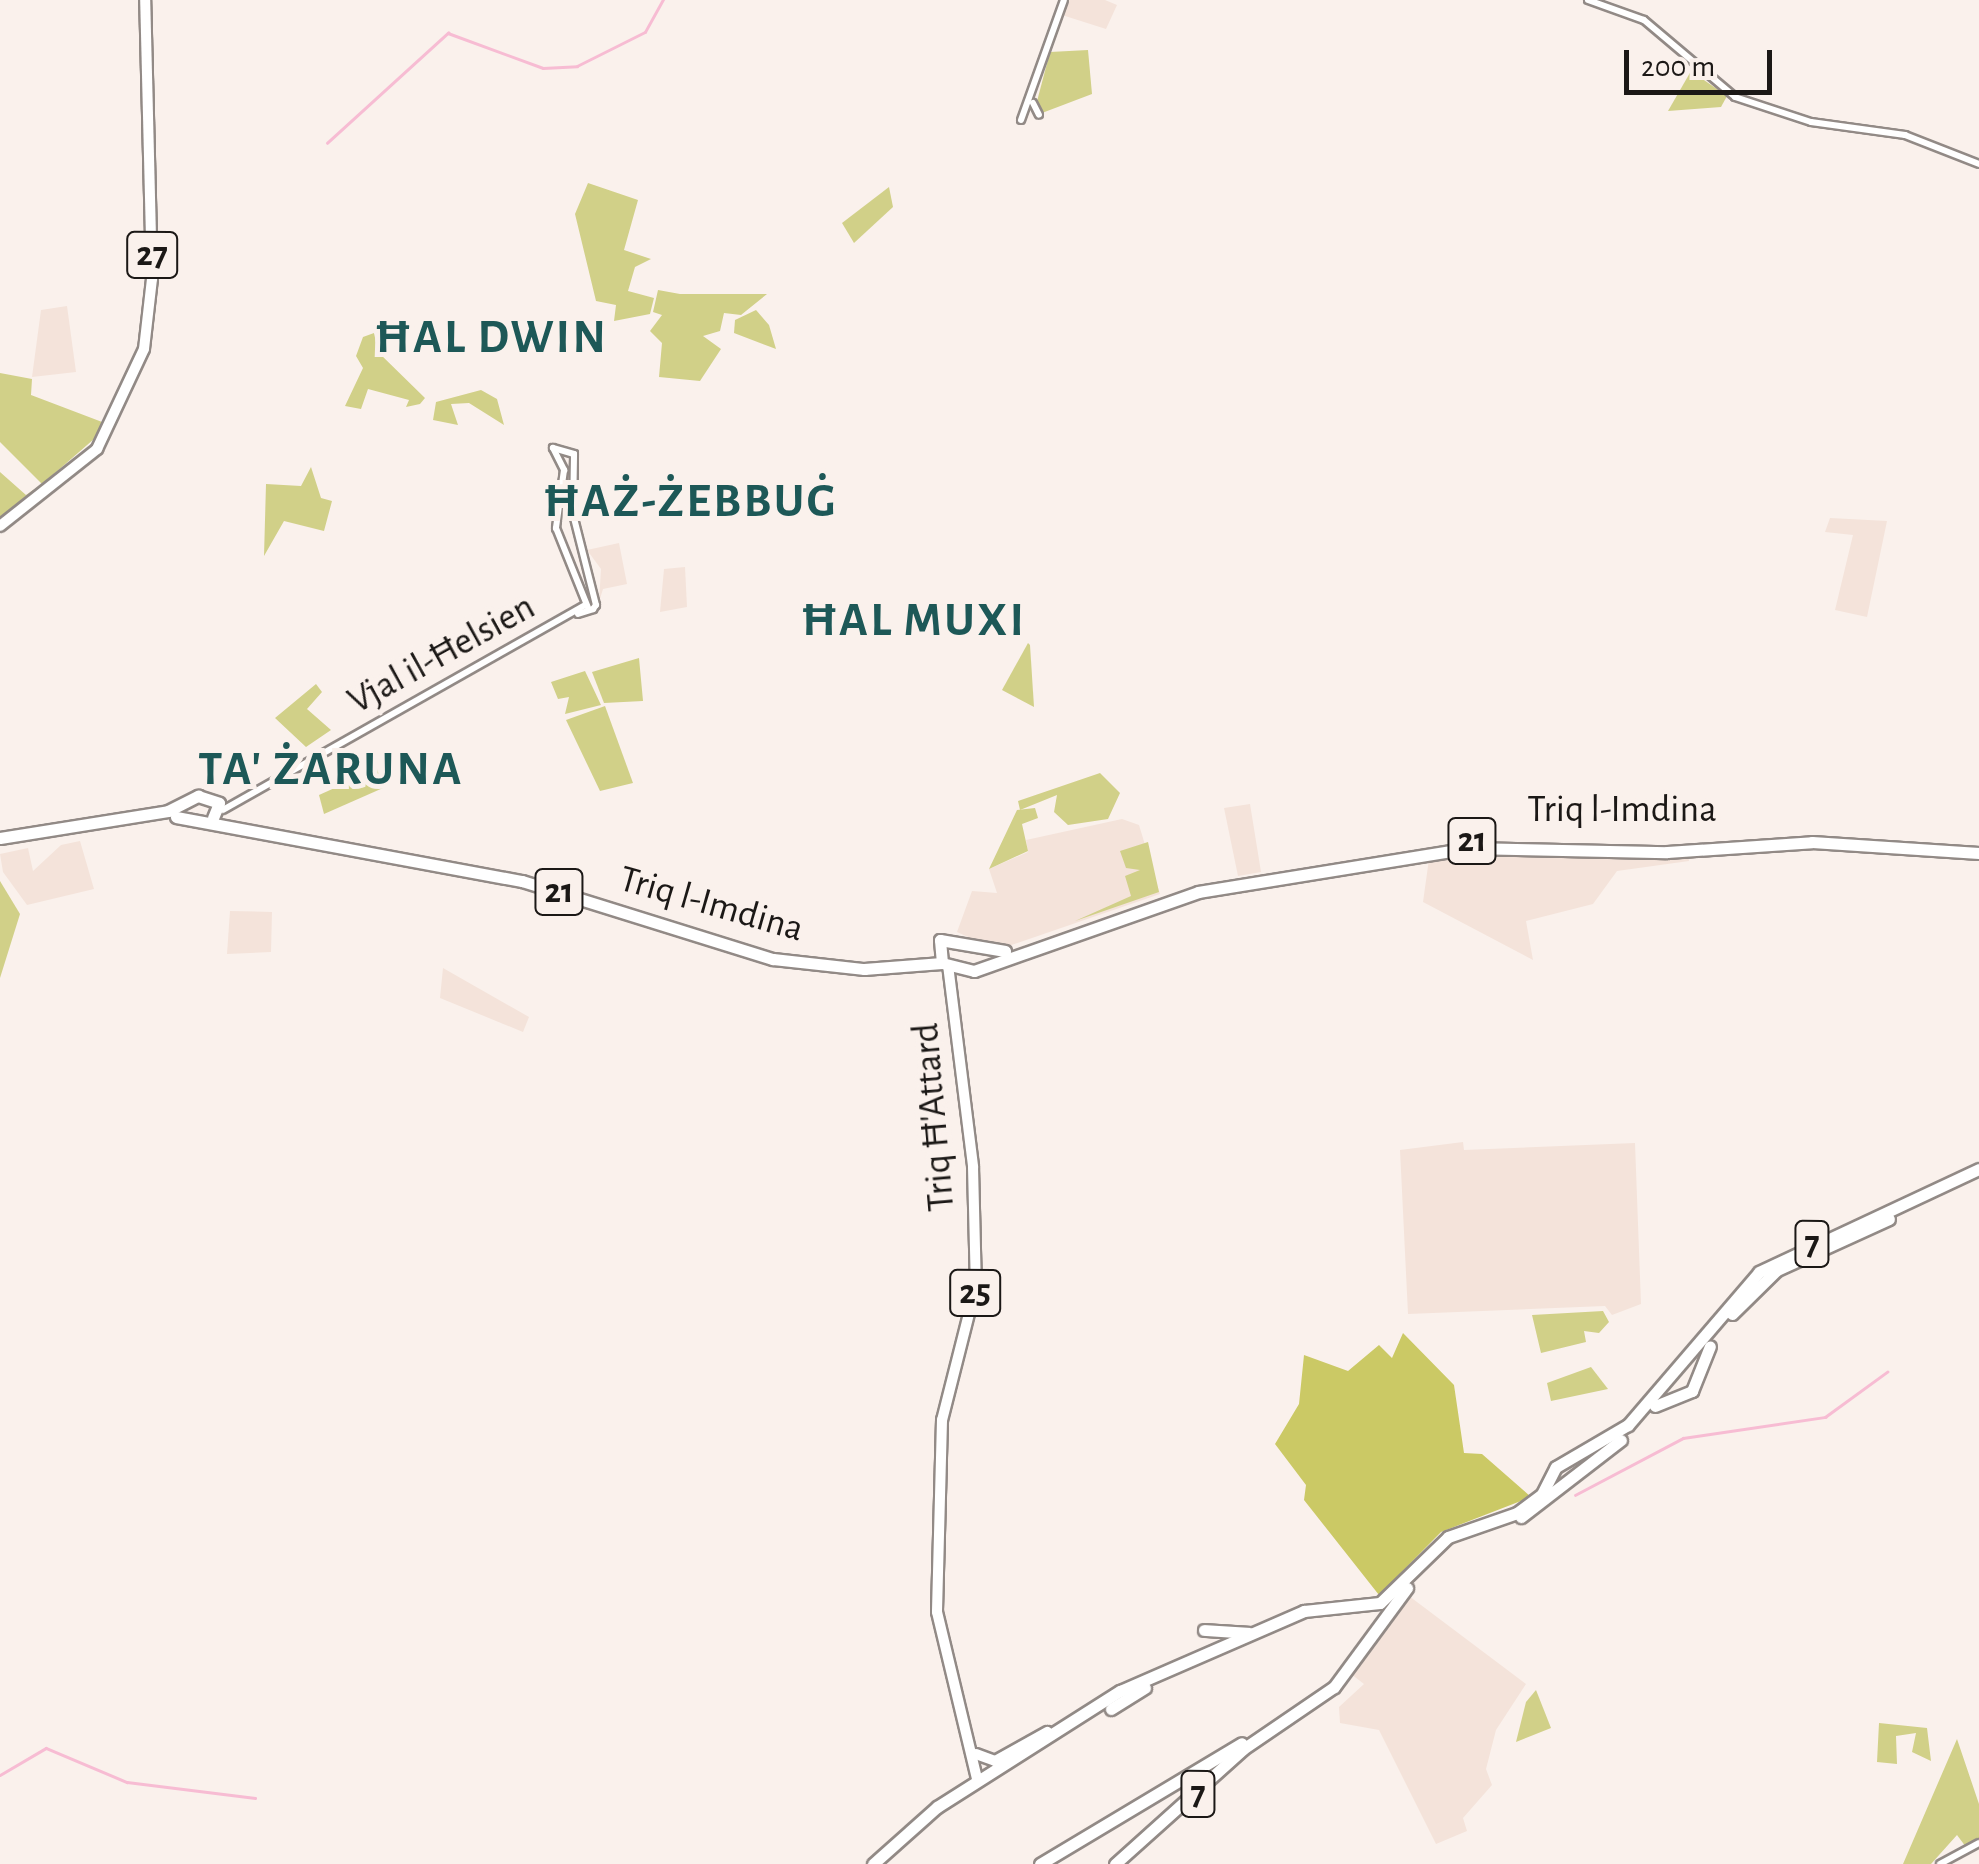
<!DOCTYPE html>
<html>
<head>
<meta charset="utf-8">
<style>
	body { margin:0 }
	#map { position:relative; width:1979px; height:1864px; overflow:hidden; background:#faf1ec; font-family:"Alegreya Sans",sans-serif }
	div>[style] { position:absolute }
	[style*='--x'] { left:calc(var(--x)*1px); top:calc(var(--y)*1px); width:calc(var(--w)*1px); rotate:calc(var(--a)*1deg) }
	.built>* { inset:0; background:#f4e3da }
	.green>* { inset:0; background:#d1d088 }
	.forest>* { inset:0; background:#cbc965 }
	.stream>* { height:2.5px; margin:-1.25px; padding:0 1.25px; transform-origin:1.25px; border-radius:1.25px; background:#f7bcd3 }
	.roads { filter:drop-shadow(2px 0 #928a86) drop-shadow(-2px 0 #928a86) drop-shadow(0 2px #928a86) drop-shadow(0 -2px #928a86) }
	.tertiary>* { height:6px; margin:-3px; padding:0 3px; transform-origin:3px; border-radius:3px; background:#fff }
	.primary>* { height:10px; margin:-5px; padding:0 5px; transform-origin:5px; border-radius:5px; background:#fff }
	.trunk>* { height:11px; margin:-5.5px; padding:0 5.5px; transform-origin:5.5px; border-radius:5.5px; background:#fff }
	span { translate:-50% -50%; white-space:nowrap; text-align:center; line-height:1.15; -webkit-text-stroke:10px #faf1ec; paint-order:stroke }
	.shield-label span { padding:2px 8px; background:#faf1ec; border:2px solid; border-radius:8px; -webkit-text-stroke-width:0 }
	.shield-label { font-size:35px; color:#1b1816; font-weight:700 }
	.street-label { font-size:38px; color:#1b1816 }
	.district-label { font-size:48px; color:#1d5857; font-weight:700; letter-spacing:2.5px }
	.scale { position:absolute; left:1624px; top:50px; width:148px; height:45px; box-sizing:border-box; border:5px solid #1b1816; border-top:0; padding-left:12px; font-size:30px; line-height:35px; white-space:nowrap; color:#1b1816; -webkit-text-stroke:8px #faf1ec; paint-order:stroke }
</style>
</head>
<body>
<div id="map">
	<div class="built">
		<i style="clip-path:polygon(1069px 0,1105px 0,1117px 5px,1106px 29px,1062px 15px)"></i>
		<i style="clip-path:polygon(67px 306px,76px 372px,32px 377px,41px 310px)"></i>
		<i style="clip-path:polygon(1830px 518px,1887px 521px,1867px 617px,1835px 610px,1853px 535px,1825px 532px)"></i>
		<i style="clip-path:polygon(619px 543px,627px 584px,603px 589px,599px 602px,601px 569px,587px 550px)"></i>
		<i style="clip-path:polygon(685px 567px,687px 607px,660px 612px,664px 569px)"></i>
		<i style="clip-path:polygon(1250px 804px,1261px 872px,1238px 876px,1224px 808px)"></i>
		<i style="clip-path:polygon(1122px 819px,1139px 825px,1160px 894px,997px 950px,957px 932px,972px 891px,997px 893px,989px 869px,1028px 852px,1026px 840px)"></i>
		<i style="clip-path:polygon(80px 841px,94px 889px,27px 905px,3px 872px,0 854px,28px 848px,33px 871px,61px 845px)"></i>
		<i style="clip-path:polygon(1457px 853px,1688px 856px,1689px 861px,1617px 871px,1593px 904px,1526px 921px,1533px 960px,1423px 902px,1429px 859px)"></i>
		<i style="clip-path:polygon(230px 911px,272px 912px,271px 952px,227px 954px)"></i>
		<i style="clip-path:polygon(443px 968px,529px 1017px,523px 1032px,440px 998px)"></i>
		<i style="clip-path:polygon(1463px 1142px,1464px 1150px,1635px 1143px,1641px 1304px,1612px 1315px,1605px 1306px,1408px 1314px,1400px 1150px)"></i>
		<i style="clip-path:polygon(1409px 1596px,1526px 1684px,1496px 1730px,1486px 1769px,1492px 1785px,1463px 1818px,1467px 1831px,1436px 1844px,1379px 1730px,1340px 1723px,1339px 1707px,1364px 1684px,1351px 1674px)"></i>
	</div>
	<div class="green">
		<i style="clip-path:polygon(1088px 50px,1092px 94px,1042px 113px,1036px 105px,1050px 52px)"></i>
		<i style="clip-path:polygon(1691px 71px,1727px 96px,1721px 107px,1668px 111px)"></i>
		<i style="clip-path:polygon(588px 183px,638px 200px,624px 250px,651px 259px,635px 267px,628px 291px,654px 298px,650px 314px,614px 321px,616px 305px,596px 301px,575px 214px)"></i>
		<i style="clip-path:polygon(889px 187px,893px 207px,854px 243px,842px 223px)"></i>
		<i style="clip-path:polygon(658px 290px,680px 294px,767px 294px,741px 315px,724px 313px,720px 331px,703px 336px,721px 349px,700px 381px,659px 377px,662px 343px,650px 331px,662px 315px,653px 312px)"></i>
		<i style="clip-path:polygon(756px 310px,769px 325px,776px 349px,734px 333px,735px 320px)"></i>
		<i style="clip-path:polygon(374px 333px,378px 352px,425px 398px,420px 404px,406px 407px,409px 400px,368px 389px,361px 409px,345px 406px,363px 368px,356px 356px,363px 337px)"></i>
		<i style="clip-path:polygon(0 373px,32px 379px,31px 395px,110px 425px,0 521px,0 472px,26px 495px,42px 484px,0 442px)"></i>
		<i style="clip-path:polygon(481px 390px,497px 399px,504px 425px,469px 403px,451px 404px,458px 425px,433px 420px,436px 402px)"></i>
		<i style="clip-path:polygon(311px 467px,321px 498px,332px 501px,324px 531px,284px 521px,264px 556px,266px 484px,301px 486px)"></i>
		<i style="clip-path:polygon(1028px 643px,1030px 645px,1034px 707px,1002px 690px)"></i>
		<i style="clip-path:polygon(639px 658px,643px 701px,604px 703px,592px 672px)"></i>
		<i style="clip-path:polygon(585px 671px,601px 705px,565px 714px,569px 697px,558px 699px,551px 682px)"></i>
		<i style="clip-path:polygon(316px 684px,322px 692px,307px 709px,331px 730px,306px 747px,275px 718px)"></i>
		<i style="clip-path:polygon(605px 706px,633px 783px,600px 791px,566px 720px)"></i>
		<i style="clip-path:polygon(377px 769px,383px 788px,324px 814px,319px 795px)"></i>
		<i style="clip-path:polygon(1100px 773px,1120px 793px,1108px 819px,1068px 825px,1054px 812px,1057px 795px,1020px 810px,1018px 801px)"></i>
		<i style="clip-path:polygon(1035px 808px,1038px 818px,1022px 824px,1028px 851px,989px 869px,1017px 810px)"></i>
		<i style="clip-path:polygon(1148px 842px,1159px 892px,1075px 921px,1131px 896px,1125px 876px,1140px 870px,1126px 868px,1120px 851px)"></i>
		<i style="clip-path:polygon(0 881px,20px 914px,0 978px)"></i>
		<i style="clip-path:polygon(1603px 1311px,1609px 1322px,1599px 1333px,1584px 1331px,1586px 1342px,1541px 1353px,1532px 1315px)"></i>
		<i style="clip-path:polygon(1591px 1367px,1608px 1389px,1551px 1401px,1547px 1383px)"></i>
		<i style="clip-path:polygon(1536px 1690px,1551px 1728px,1516px 1742px,1526px 1702px)"></i>
		<i style="clip-path:polygon(1879px 1723px,1927px 1728px,1931px 1761px,1912px 1752px,1916px 1733px,1896px 1736px,1897px 1764px,1877px 1762px)"></i>
		<i style="clip-path:polygon(1957px 1739px,1979px 1804px,1979px 1840px,1966px 1847px,1957px 1835px,1931px 1864px,1903px 1864px)"></i>
	</div>
	<div class="forest">
		<i style="clip-path:polygon(1403px 1333px,1454px 1385px,1464px 1453px,1482px 1454px,1531px 1497px,1441px 1532px,1379px 1595px,1304px 1500px,1306px 1485px,1275px 1444px,1299px 1404px,1304px 1355px,1348px 1371px,1379px 1345px,1392px 1358px)"></i>
	</div>
	<div class="stream">
		<i style="--x:327;--y:143;--w:164;--a:-42.3"></i>
		<i style="--x:448;--y:33;--w:101;--a:20.2"></i>
		<i style="--x:543;--y:68;--w:34;--a:-3"></i>
		<i style="--x:577;--y:66;--w:76;--a:-26.6"></i>
		<i style="--x:645;--y:32;--w:37;--a:-61"></i>
		<i style="--x:1575;--y:1495;--w:122;--a:-27.8"></i>
		<i style="--x:1683;--y:1438;--w:144;--a:-8.4"></i>
		<i style="--x:1825;--y:1417;--w:77;--a:-36"></i>
		<i style="--x:0;--y:1775;--w:53;--a:-30.4"></i>
		<i style="--x:46;--y:1748;--w:88;--a:22.8"></i>
		<i style="--x:127;--y:1782;--w:129;--a:7.1"></i>
	</div>
	<div class="roads">
		<div class="tertiary">
			<i style="--x:1588;--y:0;--w:59;--a:19.7"></i>
			<i style="--x:1644;--y:20;--w:119;--a:40.2"></i>
			<i style="--x:1735;--y:97;--w:80;--a:18.2"></i>
			<i style="--x:1811;--y:122;--w:95;--a:7.9"></i>
			<i style="--x:1905;--y:135;--w:79;--a:21.4"></i>
			<i style="--x:1033;--y:103;--w:13;--a:63"></i>
			<i style="--x:1021;--y:120;--w:127;--a:-70.3"></i>
			<i style="--x:578;--y:614;--w:16;--a:-18"></i>
			<i style="--x:593;--y:609;--w:5;--a:-53"></i>
			<i style="--x:596;--y:605;--w:94;--a:-104.2"></i>
			<i style="--x:573;--y:514;--w:60;--a:-89"></i>
			<i style="--x:574;--y:454;--w:22;--a:-164"></i>
			<i style="--x:553;--y:448;--w:25;--a:63"></i>
			<i style="--x:564;--y:470;--w:59;--a:97.9"></i>
			<i style="--x:556;--y:528;--w:88;--a:68.1"></i>
			<i style="--x:223;--y:810;--w:416;--a:-29.5"></i>
			<i style="--x:1940;--y:1864;--w:44;--a:-28.3"></i>
		</div>
		<div class="primary">
			<i style="--x:0;--y:526;--w:124;--a:-38.4"></i>
			<i style="--x:97;--y:449;--w:110;--a:-64.8"></i>
			<i style="--x:144;--y:349;--w:70;--a:-83.5"></i>
			<i style="--x:152;--y:279;--w:279;--a:-91.4"></i>
			<i style="--x:948;--y:965;--w:204;--a:82.9"></i>
			<i style="--x:973;--y:1167;--w:119;--a:88.6"></i>
			<i style="--x:976;--y:1286;--w:138;--a:104.2"></i>
			<i style="--x:942;--y:1420;--w:192;--a:91.5"></i>
			<i style="--x:937;--y:1612;--w:172;--a:76.5"></i>
			<i style="--x:976;--y:1754;--w:20;--a:20"></i>
			<i style="--x:995;--y:1761;--w:60;--a:-29.1"></i>
		</div>
		<div class="trunk">
			<i style="--x:176;--y:817;--w:352;--a:10.5"></i>
			<i style="--x:522;--y:881;--w:263;--a:17.3"></i>
			<i style="--x:773;--y:959;--w:92;--a:6.3"></i>
			<i style="--x:864;--y:969;--w:78;--a:-4.4"></i>
			<i style="--x:942;--y:963;--w:33;--a:14"></i>
			<i style="--x:974;--y:971;--w:238;--a:-19.4"></i>
			<i style="--x:1198;--y:892;--w:275;--a:-9.2"></i>
			<i style="--x:1469;--y:848;--w:198;--a:1.2"></i>
			<i style="--x:1667;--y:852;--w:145;--a:-3.9"></i>
			<i style="--x:1812;--y:842;--w:167;--a:3.8"></i>
			<i style="--x:0;--y:838;--w:170;--a:-9.1"></i>
			<i style="--x:168;--y:811;--w:34;--a:-27"></i>
			<i style="--x:198;--y:796;--w:22;--a:18"></i>
			<i style="--x:219;--y:803;--w:16;--a:112"></i>
			<i style="--x:942;--y:963;--w:23;--a:-95"></i>
			<i style="--x:940;--y:940;--w:66;--a:9.6"></i>
			<i style="--x:1732;--y:1314;--w:63;--a:-44.4"></i>
			<i style="--x:1777;--y:1270;--w:123;--a:-24.5"></i>
			<i style="--x:1655;--y:1406;--w:40;--a:-22"></i>
			<i style="--x:1692;--y:1391;--w:48;--a:-68.2"></i>
			<i style="--x:1521;--y:1517;--w:126;--a:-37.6"></i>
			<i style="--x:1204;--y:1630;--w:45;--a:3.8"></i>
			<i style="--x:1111;--y:1709;--w:40;--a:-32"></i>
			<i style="--x:873;--y:1864;--w:86;--a:-41.7"></i>
			<i style="--x:937;--y:1807;--w:217;--a:-32.4"></i>
			<i style="--x:1120;--y:1691;--w:201;--a:-23.5"></i>
			<i style="--x:1304;--y:1611;--w:76;--a:-6"></i>
			<i style="--x:1380;--y:1603;--w:95;--a:-44.1"></i>
			<i style="--x:1448;--y:1537;--w:73;--a:-19.2"></i>
			<i style="--x:1517;--y:1513;--w:31;--a:-37"></i>
			<i style="--x:1542;--y:1494;--w:30;--a:-63"></i>
			<i style="--x:1556;--y:1467;--w:83;--a:-30.3"></i>
			<i style="--x:1628;--y:1425;--w:201;--a:-49.4"></i>
			<i style="--x:1759;--y:1272;--w:243;--a:-25.1"></i>
			<i style="--x:1040;--y:1864;--w:235;--a:-30.9"></i>
			<i style="--x:1115;--y:1864;--w:172;--a:-41.9"></i>
			<i style="--x:1243;--y:1749;--w:110;--a:-34.3"></i>
			<i style="--x:1334;--y:1687;--w:123;--a:-53.6"></i>
		</div>
	</div>
	<div class="shield-label">
		<span style="left:152px;top:255px">27</span>
		<span style="left:1472px;top:841px">21</span>
		<span style="left:559px;top:892px">21</span>
		<span style="left:1812px;top:1244px">7</span>
		<span style="left:975px;top:1293px">25</span>
		<span style="left:1198px;top:1794px">7</span>
	</div>
	<div class="street-label">
		<span style="left:442px;top:655px;rotate:-29deg">Vjal il-Ħelsien</span>
		<span style="left:1622px;top:811px">Triq l-Imdina</span>
		<span style="left:711px;top:905px;rotate:16deg">Triq l-Imdina</span>
		<span style="left:935px;top:1117px;rotate:-95deg">Triq Ħ'Attard</span>
	</div>
	<div class="district-label">
		<span style="left:492px;top:339px">ĦAL DWIN</span>
		<span style="left:691px;top:503px">ĦAŻ-ŻEBBUĠ</span>
		<span style="left:914px;top:622px">ĦAL MUXI</span>
		<span style="left:331px;top:771px">TA' ŻARUNA</span>
	</div>
	<div class="scale">200 m</div>
</div>
</body>
</html>
